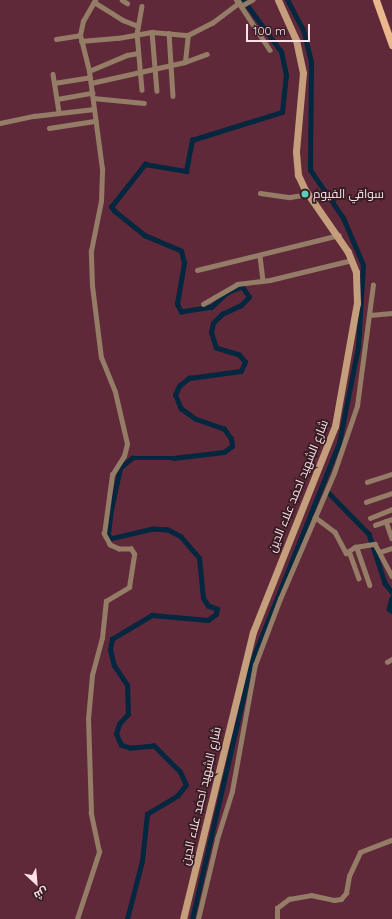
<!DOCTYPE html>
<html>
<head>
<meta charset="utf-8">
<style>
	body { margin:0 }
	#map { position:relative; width:392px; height:919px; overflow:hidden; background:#60293a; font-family:Quicksand,Cairo,sans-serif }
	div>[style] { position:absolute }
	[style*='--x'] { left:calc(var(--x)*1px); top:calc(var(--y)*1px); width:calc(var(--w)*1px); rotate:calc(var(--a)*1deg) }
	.canal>* { height:4.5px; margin:-2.25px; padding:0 2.25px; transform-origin:2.25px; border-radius:2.25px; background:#03273e }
	.minor>* { height:4.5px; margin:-2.25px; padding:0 2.25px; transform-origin:2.25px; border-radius:2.25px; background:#957c67 }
	.tertiary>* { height:6px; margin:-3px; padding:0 3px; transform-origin:3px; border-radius:3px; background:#957c67 }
	.secondary>* { height:7px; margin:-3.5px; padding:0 3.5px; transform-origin:3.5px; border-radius:3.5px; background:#c59e7c }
	.primary>* { height:7px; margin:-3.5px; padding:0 3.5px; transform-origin:3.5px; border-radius:3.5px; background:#eab88c }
	.dots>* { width:11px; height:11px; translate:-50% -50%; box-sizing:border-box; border:2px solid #351c23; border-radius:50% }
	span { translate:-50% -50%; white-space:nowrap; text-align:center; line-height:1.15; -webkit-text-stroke:3.5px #351c23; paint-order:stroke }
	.poi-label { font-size:12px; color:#fee1e8 }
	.left { translate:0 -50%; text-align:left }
	.street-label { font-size:12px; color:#fee1e8 }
	.north { position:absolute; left:16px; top:863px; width:40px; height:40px; -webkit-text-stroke:3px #351c23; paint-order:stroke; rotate:154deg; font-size:11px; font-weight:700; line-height:16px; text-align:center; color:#fee1e8 }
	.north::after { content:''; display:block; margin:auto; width:14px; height:18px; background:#fee1e8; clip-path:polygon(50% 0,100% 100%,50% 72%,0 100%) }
	.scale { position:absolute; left:246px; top:24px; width:64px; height:18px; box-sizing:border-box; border:2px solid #fee1e8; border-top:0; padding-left:5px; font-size:12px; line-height:14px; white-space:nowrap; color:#fee1e8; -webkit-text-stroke:3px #351c23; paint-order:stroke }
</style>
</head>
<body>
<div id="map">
	<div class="canal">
		<i style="--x:328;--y:492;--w:59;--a:45.7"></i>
		<i style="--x:369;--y:534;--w:52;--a:71.9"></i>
		<i style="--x:385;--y:583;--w:11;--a:52"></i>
		<i style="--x:392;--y:598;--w:11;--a:105"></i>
		<i style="--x:389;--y:609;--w:4;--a:34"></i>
		<i style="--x:127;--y:919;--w:60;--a:-75.5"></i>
		<i style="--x:142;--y:861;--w:47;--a:-83.9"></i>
		<i style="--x:147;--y:814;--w:35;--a:-31"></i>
		<i style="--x:177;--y:796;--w:14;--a:-51"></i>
		<i style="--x:186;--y:785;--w:14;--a:-115"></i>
		<i style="--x:180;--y:772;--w:37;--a:-135"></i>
		<i style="--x:154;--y:746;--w:24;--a:175"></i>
		<i style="--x:130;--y:748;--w:9;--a:-162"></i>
		<i style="--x:121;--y:745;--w:12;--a:-114"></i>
		<i style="--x:116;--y:734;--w:10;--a:-73"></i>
		<i style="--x:119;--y:724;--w:13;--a:-48"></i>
		<i style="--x:128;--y:714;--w:29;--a:-92"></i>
		<i style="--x:127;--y:685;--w:23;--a:-124"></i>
		<i style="--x:114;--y:666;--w:16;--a:-104"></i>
		<i style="--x:110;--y:650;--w:11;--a:-80"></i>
		<i style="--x:112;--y:639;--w:47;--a:-31"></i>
		<i style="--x:152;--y:615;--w:56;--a:5.1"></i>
		<i style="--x:208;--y:620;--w:10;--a:-37"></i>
		<i style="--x:216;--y:614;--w:5;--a:-79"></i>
		<i style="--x:217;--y:609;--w:9;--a:-162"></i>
		<i style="--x:208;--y:606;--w:9;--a:-122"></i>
		<i style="--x:203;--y:598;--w:40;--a:-95.7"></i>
		<i style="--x:199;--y:558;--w:28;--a:-131"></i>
		<i style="--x:181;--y:537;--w:15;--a:-152"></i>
		<i style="--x:168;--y:530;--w:15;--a:-176"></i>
		<i style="--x:153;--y:529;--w:44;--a:166.9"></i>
		<i style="--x:110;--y:539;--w:5;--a:-112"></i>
		<i style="--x:108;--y:534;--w:24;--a:-83"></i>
		<i style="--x:111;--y:510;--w:43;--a:-77.9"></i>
		<i style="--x:120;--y:468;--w:16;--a:-40"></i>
		<i style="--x:132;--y:458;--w:41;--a:0"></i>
		<i style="--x:173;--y:458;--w:51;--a:-6.7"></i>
		<i style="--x:224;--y:452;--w:10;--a:-37"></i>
		<i style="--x:232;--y:446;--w:7;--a:-98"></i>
		<i style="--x:231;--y:439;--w:12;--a:-125"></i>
		<i style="--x:224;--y:429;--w:31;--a:-161"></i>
		<i style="--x:195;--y:419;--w:17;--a:-144"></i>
		<i style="--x:181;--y:409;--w:15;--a:-113"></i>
		<i style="--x:175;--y:395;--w:10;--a:-66"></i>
		<i style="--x:179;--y:386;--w:13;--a:-39"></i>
		<i style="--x:189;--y:378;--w:52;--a:-7.7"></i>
		<i style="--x:241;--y:371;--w:10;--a:-66"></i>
		<i style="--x:245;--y:362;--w:9;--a:-131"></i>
		<i style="--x:239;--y:355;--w:24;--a:-163"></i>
		<i style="--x:216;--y:348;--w:16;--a:-108"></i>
		<i style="--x:211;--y:333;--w:10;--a:-79"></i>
		<i style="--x:213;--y:323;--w:13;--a:-45"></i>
		<i style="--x:222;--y:314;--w:21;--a:-25"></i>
		<i style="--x:241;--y:305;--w:11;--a:-45"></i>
		<i style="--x:249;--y:297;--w:12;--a:-125"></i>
		<i style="--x:242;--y:287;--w:16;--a:158"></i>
		<i style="--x:227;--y:293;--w:21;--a:137"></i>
		<i style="--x:212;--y:307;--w:31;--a:171"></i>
		<i style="--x:181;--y:312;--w:9;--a:-117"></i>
		<i style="--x:177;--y:304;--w:42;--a:-80.3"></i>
		<i style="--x:184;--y:263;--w:12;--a:-104"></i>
		<i style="--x:181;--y:251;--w:39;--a:-157"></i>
		<i style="--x:145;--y:236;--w:38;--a:-141"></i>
		<i style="--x:115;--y:212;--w:6;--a:-129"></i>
		<i style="--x:111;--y:207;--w:55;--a:-51.7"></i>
		<i style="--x:145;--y:164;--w:42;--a:9.7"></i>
		<i style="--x:186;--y:171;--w:32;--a:-79"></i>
		<i style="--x:192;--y:140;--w:94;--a:-17.3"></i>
		<i style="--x:282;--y:112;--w:37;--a:-84"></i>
		<i style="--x:286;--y:75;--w:24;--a:-102"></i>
		<i style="--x:281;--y:52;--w:64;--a:-126.2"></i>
		<i style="--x:192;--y:919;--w:263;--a:-77"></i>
		<i style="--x:251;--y:663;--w:237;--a:-68.2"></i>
		<i style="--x:339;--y:443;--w:98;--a:-78.8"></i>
		<i style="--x:358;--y:347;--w:82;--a:-86.5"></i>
		<i style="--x:363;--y:265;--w:51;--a:-113.1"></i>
		<i style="--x:343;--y:218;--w:58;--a:-124.5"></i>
		<i style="--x:310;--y:170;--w:108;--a:-89.5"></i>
		<i style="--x:311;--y:62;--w:33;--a:-104"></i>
		<i style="--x:303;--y:30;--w:34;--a:-118"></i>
	</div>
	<div class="minor">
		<i style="--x:122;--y:0;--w:6;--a:31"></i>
		<i style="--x:94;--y:2;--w:34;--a:32"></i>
		<i style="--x:123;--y:20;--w:16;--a:22"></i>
		<i style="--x:142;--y:6;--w:27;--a:100"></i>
		<i style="--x:137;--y:33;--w:57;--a:85"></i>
		<i style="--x:241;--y:6;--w:13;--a:-29"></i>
		<i style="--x:152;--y:32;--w:59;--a:85.2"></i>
		<i style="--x:169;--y:33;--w:63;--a:86.4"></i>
		<i style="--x:56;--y:39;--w:24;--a:-9"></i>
		<i style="--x:81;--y:41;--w:37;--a:-5"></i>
		<i style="--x:118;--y:38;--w:35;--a:-10"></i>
		<i style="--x:152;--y:32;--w:36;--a:5"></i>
		<i style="--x:188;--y:35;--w:27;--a:-27"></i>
		<i style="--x:212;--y:23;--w:34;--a:-37"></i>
		<i style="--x:239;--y:3;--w:56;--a:56.6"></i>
		<i style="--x:185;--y:62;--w:27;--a:-84"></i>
		<i style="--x:89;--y:71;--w:41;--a:-22.8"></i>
		<i style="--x:127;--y:55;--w:11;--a:-10"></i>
		<i style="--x:53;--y:74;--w:38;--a:81"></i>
		<i style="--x:54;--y:83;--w:36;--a:-9"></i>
		<i style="--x:91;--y:83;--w:96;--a:-12.6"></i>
		<i style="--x:185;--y:62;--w:23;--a:-20"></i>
		<i style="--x:93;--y:98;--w:51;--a:5.6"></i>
		<i style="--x:57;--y:99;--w:36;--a:-10"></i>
		<i style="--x:0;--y:123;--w:35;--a:-12"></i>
		<i style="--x:34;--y:116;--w:60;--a:-6.7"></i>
		<i style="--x:49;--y:128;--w:47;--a:-8.7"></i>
		<i style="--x:260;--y:193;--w:30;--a:8"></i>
		<i style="--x:290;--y:197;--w:18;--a:-9"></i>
		<i style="--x:260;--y:256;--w:25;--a:83"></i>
		<i style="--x:197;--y:270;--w:146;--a:-13.8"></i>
		<i style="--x:203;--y:304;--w:39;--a:-30"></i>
		<i style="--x:237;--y:284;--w:33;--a:-7"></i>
		<i style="--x:270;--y:280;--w:84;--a:-13.7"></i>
		<i style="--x:370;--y:315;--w:22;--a:-5"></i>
		<i style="--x:367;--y:482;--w:26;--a:-18"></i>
		<i style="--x:366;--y:502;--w:28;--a:-19"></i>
		<i style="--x:315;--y:517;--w:25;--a:37"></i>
		<i style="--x:335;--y:532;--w:24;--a:62"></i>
		<i style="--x:346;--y:553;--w:11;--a:-34"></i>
		<i style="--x:355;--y:547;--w:20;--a:-9"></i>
		<i style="--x:375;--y:544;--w:36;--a:62"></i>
		<i style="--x:370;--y:518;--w:24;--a:-22"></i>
		<i style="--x:386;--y:521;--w:18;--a:71"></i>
		<i style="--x:375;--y:525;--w:18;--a:-19"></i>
		<i style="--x:357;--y:548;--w:39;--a:71"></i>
		<i style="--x:349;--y:551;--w:29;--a:70"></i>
		<i style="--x:380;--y:552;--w:13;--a:-18"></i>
		<i style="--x:387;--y:662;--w:6;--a:-31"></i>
		<i style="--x:77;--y:919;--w:71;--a:-71.8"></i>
		<i style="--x:99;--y:852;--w:40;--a:-102"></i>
		<i style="--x:91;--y:813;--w:94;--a:-91.8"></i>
		<i style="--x:88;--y:719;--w:44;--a:-84.8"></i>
		<i style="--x:92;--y:675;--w:38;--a:-75"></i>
		<i style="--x:102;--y:638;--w:37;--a:-84"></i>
		<i style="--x:106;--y:601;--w:27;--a:-31"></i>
		<i style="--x:129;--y:587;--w:33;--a:-81"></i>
		<i style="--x:134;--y:554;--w:6;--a:-121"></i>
		<i style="--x:131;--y:549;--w:12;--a:180"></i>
		<i style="--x:119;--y:549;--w:10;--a:-156"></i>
		<i style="--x:110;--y:545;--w:13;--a:-119"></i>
		<i style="--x:104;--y:534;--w:60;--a:-82.3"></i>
		<i style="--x:112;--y:475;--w:22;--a:-58"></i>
		<i style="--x:124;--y:456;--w:12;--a:-76"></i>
		<i style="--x:127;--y:444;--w:53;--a:-103"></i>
		<i style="--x:115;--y:392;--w:37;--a:-112"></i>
		<i style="--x:101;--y:358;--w:73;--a:-97.1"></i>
		<i style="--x:92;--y:286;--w:35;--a:-92"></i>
		<i style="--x:91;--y:251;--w:51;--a:-78.7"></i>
		<i style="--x:101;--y:201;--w:32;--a:-88"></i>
		<i style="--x:102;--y:169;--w:99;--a:-97.6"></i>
		<i style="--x:89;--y:71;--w:37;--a:-104"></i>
		<i style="--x:80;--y:35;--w:14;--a:-78"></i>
		<i style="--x:83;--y:21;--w:24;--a:-60"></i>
		<i style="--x:198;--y:919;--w:82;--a:-76.6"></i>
		<i style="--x:217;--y:839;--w:50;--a:-72.6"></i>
		<i style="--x:232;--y:791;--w:128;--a:-79.7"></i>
		<i style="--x:255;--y:665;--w:71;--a:-69.3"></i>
		<i style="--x:280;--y:599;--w:137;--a:-66.8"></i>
		<i style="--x:334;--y:473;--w:71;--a:-71.1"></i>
		<i style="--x:357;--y:406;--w:122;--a:-82.5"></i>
		<i style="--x:277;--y:919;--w:11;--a:-90"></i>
		<i style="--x:277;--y:908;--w:15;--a:-37"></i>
		<i style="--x:289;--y:899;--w:22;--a:-10"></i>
		<i style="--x:311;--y:895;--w:24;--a:12"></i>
		<i style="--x:334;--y:900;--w:7;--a:-8"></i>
		<i style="--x:341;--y:899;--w:8;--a:-50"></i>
		<i style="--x:346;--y:893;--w:17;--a:-80"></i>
		<i style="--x:349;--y:876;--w:26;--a:-65"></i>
		<i style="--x:360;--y:852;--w:34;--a:-21"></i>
	</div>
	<div class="tertiary">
		<i style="--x:237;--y:0;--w:4;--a:56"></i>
	</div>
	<div class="secondary">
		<i style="--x:183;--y:919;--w:295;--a:-76.3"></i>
		<i style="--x:253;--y:632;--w:222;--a:-68.3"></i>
		<i style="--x:335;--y:426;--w:125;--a:-79.9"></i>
		<i style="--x:357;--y:303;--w:31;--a:-92"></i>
		<i style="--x:356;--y:272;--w:22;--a:-112"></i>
		<i style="--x:348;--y:252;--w:75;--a:-124.7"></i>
		<i style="--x:305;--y:190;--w:17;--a:-115"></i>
		<i style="--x:298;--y:175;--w:24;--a:-95"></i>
		<i style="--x:296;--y:151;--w:78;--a:-84.9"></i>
		<i style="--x:303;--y:73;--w:34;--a:-102"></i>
		<i style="--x:296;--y:40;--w:44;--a:-114.2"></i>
	</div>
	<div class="primary">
		<i style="--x:376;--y:0;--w:48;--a:70.4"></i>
	</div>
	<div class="dots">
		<i style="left:305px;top:194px;background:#5acebd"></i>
	</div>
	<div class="poi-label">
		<span class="left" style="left:313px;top:194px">سواقي الفيوم</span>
	</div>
	<div class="street-label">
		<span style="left:298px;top:486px;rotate:-68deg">شارع الشهيد احمد علاء الدين</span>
		<span style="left:201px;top:796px;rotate:-77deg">شارع الشهيد احمد علاء الدين</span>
	</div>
	<div class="north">ش</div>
	<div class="scale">100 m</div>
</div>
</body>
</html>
